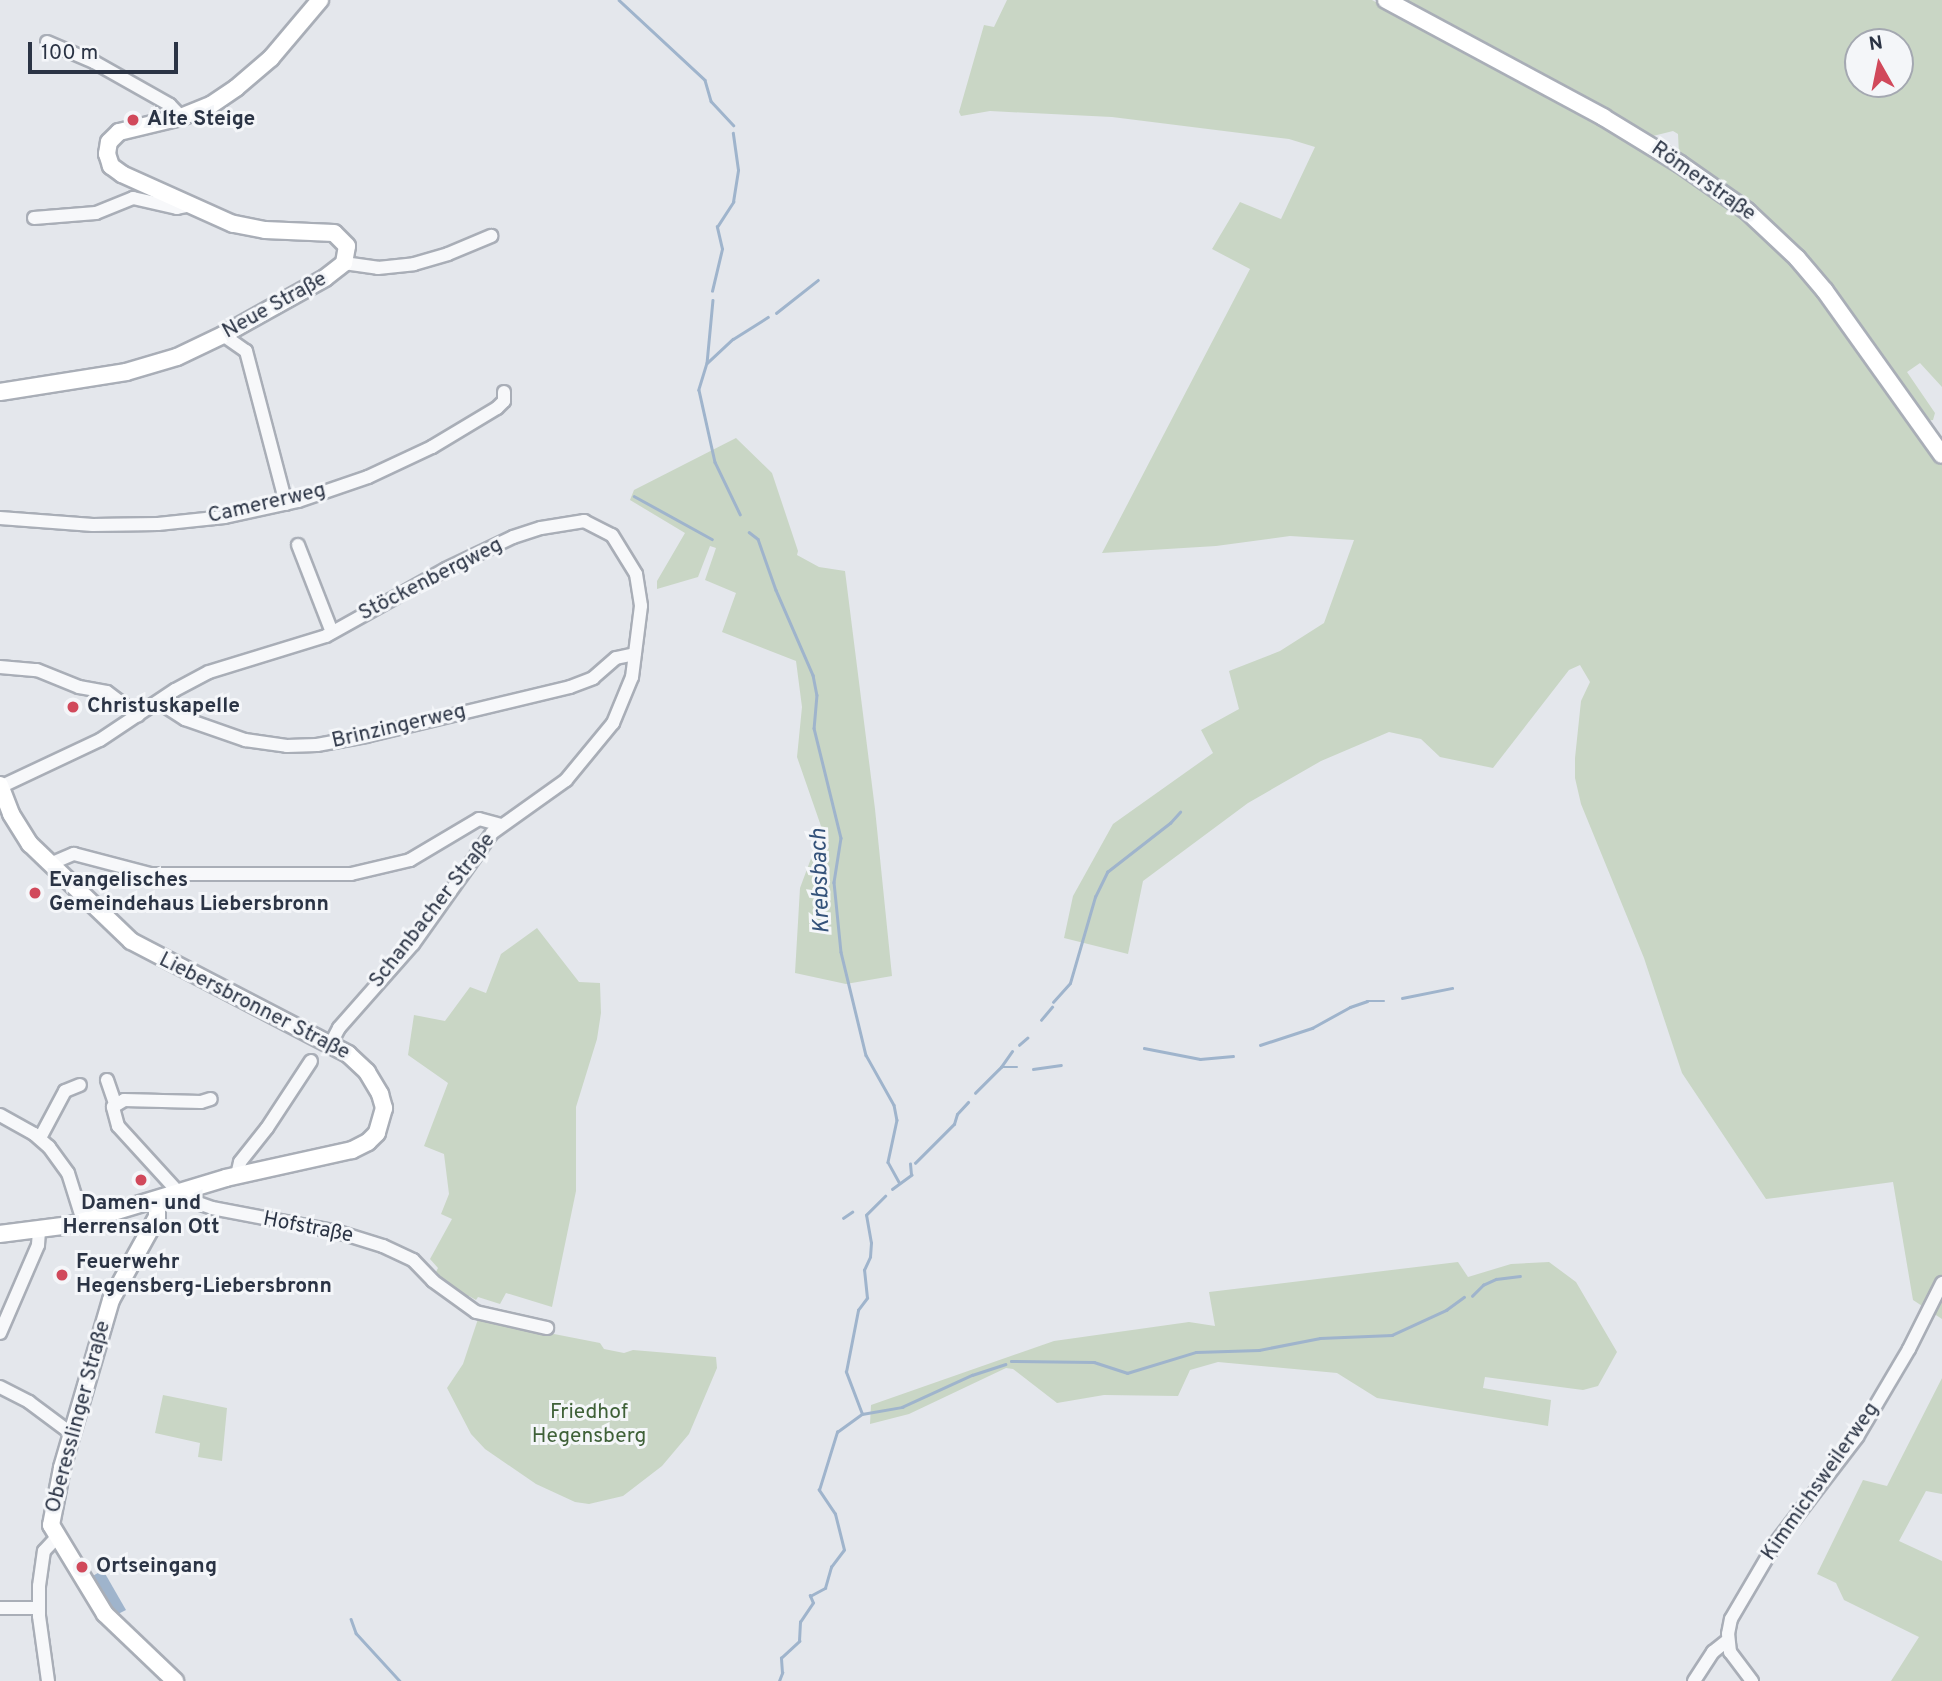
<!DOCTYPE html>
<html>
<head>
<meta charset="utf-8">
<style>
	body { margin:0 }
	#map { position:relative; width:1942px; height:1681px; overflow:hidden; background:#e4e7ec; font-family:Overpass,sans-serif }
	div>[style] { position:absolute }
	[style*='--x'] { left:calc(var(--x)*1px); top:calc(var(--y)*1px); width:calc(var(--w)*1px); rotate:calc(var(--a)*1deg) }
	.green>* { inset:0; background:#c9d6c5 }
	.water>* { inset:0; background:#9fb4cc }
	.stream>* { height:2.5px; margin:-1.25px; padding:0 1.25px; transform-origin:1.25px; border-radius:1.25px; background:#9fb4cc }
	.roads { filter:drop-shadow(2px 0 #a9aeb7) drop-shadow(-2px 0 #a9aeb7) drop-shadow(0 2px #a9aeb7) drop-shadow(0 -2px #a9aeb7) }
	.street>* { height:12px; margin:-6px; padding:0 6px; transform-origin:6px; border-radius:6px; background:#f7f8fa }
	.secondary>* { height:16px; margin:-8px; padding:0 8px; transform-origin:8px; border-radius:8px; background:#fff }
	.dots>* { width:19px; height:19px; translate:-50% -50%; box-sizing:border-box; border:4px solid #f4f6f9; border-radius:50% }
	span { translate:-50% -50%; white-space:nowrap; text-align:center; line-height:1.15; -webkit-text-stroke:6px #f4f6f9; paint-order:stroke }
	.poi-label { font-size:21px; color:#2b3445; font-weight:700 }
	.left { translate:0 -50%; text-align:left }
	.street-label { font-size:21px; color:#2b3445 }
	.park-label { font-size:21px; color:#3f6138 }
	.water-label { font-size:23px; color:#34527a; font-style:italic }
	.north { position:absolute; left:1844px; top:28px; width:70px; height:70px; box-sizing:border-box; background:#f4f6f9; border:2px solid #a4a8b1; border-radius:50%; rotate:351deg; font-size:19px; font-weight:700; line-height:28px; text-align:center; color:#2b3445 }
	.north::after { content:''; display:block; margin:auto; width:24px; height:32px; background:#d1495b; clip-path:polygon(50% 0,100% 100%,50% 72%,0 100%) }
	.scale { position:absolute; left:28px; top:42px; width:150px; height:32px; box-sizing:border-box; border:4px solid #2b3445; border-top:0; padding-left:9px; font-size:21px; line-height:24px; white-space:nowrap; color:#2b3445; -webkit-text-stroke:5px #f4f6f9; paint-order:stroke }
</style>
</head>
<body>
<div id="map">
	<div class="green">
		<i style="clip-path:polygon(1007px 0,1372px 0,1622px 135px,1732px 207px,1789px 258px,1861px 348px,1942px 464px,1942px 1319px,1913px 1300px,1893px 1182px,1766px 1199px,1682px 1073px,1644px 958px,1581px 804px,1575px 778px,1575px 758px,1581px 701px,1590px 682px,1580px 665px,1569px 670px,1493px 768px,1440px 757px,1421px 739px,1389px 732px,1321px 761px,1248px 803px,1143px 881px,1128px 954px,1064px 938px,1073px 896px,1113px 824px,1213px 753px,1201px 730px,1239px 709px,1229px 671px,1280px 651px,1324px 623px,1354px 540px,1290px 536px,1216px 546px,1102px 553px,1250px 269px,1212px 249px,1240px 202px,1281px 219px,1315px 147px,1289px 139px,1112px 117px,990px 111px,961px 116px,959px 112px,984px 25px,994px 27px)"></i>
		<i style="clip-path:polygon(evenodd,1398px 0,1942px 0,1942px 387px,1920px 363px,1907px 372px,1935px 413px,1933px 420px,1927px 421px,1862px 330px,1679px 155px,1678px 134px,1673px 131px,1649px 137px,1398px 0,1858px 42px,1900px 42px,1900px 84px,1858px 84px,1858px 42px)"></i>
		<i style="clip-path:polygon(736px 438px,772px 473px,798px 551px,797px 555px,819px 567px,845px 571px,875px 809px,892px 976px,846px 984px,795px 973px,800px 888px,822px 829px,797px 757px,802px 707px,796px 661px,722px 632px,736px 593px,705px 580px,716px 548px,710px 546px,698px 577px,657px 589px,657px 581px,685px 533px,630px 500px,634px 490px)"></i>
		<i style="clip-path:polygon(537px 928px,579px 982px,600px 983px,601px 1013px,597px 1039px,576px 1107px,576px 1191px,552px 1307px,506px 1293px,500px 1304px,478px 1297px,476px 1300px,469px 1296px,466px 1300px,435px 1274px,438px 1268px,430px 1259px,452px 1219px,441px 1214px,449px 1194px,444px 1154px,424px 1146px,448px 1083px,408px 1055px,414px 1015px,445px 1021px,470px 987px,486px 993px,501px 954px)"></i>
		<i style="clip-path:polygon(1458px 1262px,1468px 1277px,1511px 1264px,1549px 1262px,1576px 1282px,1617px 1352px,1598px 1386px,1583px 1390px,1485px 1377px,1483px 1388px,1551px 1400px,1548px 1426px,1377px 1398px,1337px 1373px,1218px 1362px,1190px 1370px,1178px 1396px,1104px 1395px,1057px 1403px,1013px 1369px,1006px 1368px,909px 1414px,870px 1424px,871px 1405px,1054px 1341px,1189px 1322px,1215px 1326px,1209px 1292px)"></i>
		<i style="clip-path:polygon(478px 1319px,600px 1343px,604px 1349px,624px 1353px,633px 1350px,716px 1357px,717px 1368px,689px 1434px,662px 1466px,623px 1496px,589px 1504px,575px 1502px,536px 1484px,485px 1449px,471px 1434px,447px 1388px,463px 1364px)"></i>
		<i style="clip-path:polygon(1942px 1378px,1942px 1494px,1926px 1491px,1899px 1541px,1942px 1561px,1942px 1681px,1891px 1681px,1919px 1637px,1844px 1600px,1836px 1583px,1817px 1574px,1863px 1480px,1887px 1486px)"></i>
		<i style="clip-path:polygon(163px 1395px,227px 1408px,222px 1461px,198px 1457px,200px 1443px,155px 1433px)"></i>
	</div>
	<div class="water">
		<i style="clip-path:polygon(103px 1570px,126px 1610px,116px 1615px,91px 1577px)"></i>
	</div>
	<div class="stream">
		<i style="--x:619;--y:0;--w:117;--a:42.9"></i>
		<i style="--x:705;--y:80;--w:22;--a:74"></i>
		<i style="--x:711;--y:101;--w:33;--a:47"></i>
		<i style="--x:712;--y:291;--w:43;--a:-76.6"></i>
		<i style="--x:722;--y:249;--w:23;--a:-103"></i>
		<i style="--x:717;--y:227;--w:30;--a:-57"></i>
		<i style="--x:733;--y:202;--w:32;--a:-81"></i>
		<i style="--x:738;--y:170;--w:37;--a:-98"></i>
		<i style="--x:713;--y:300;--w:63;--a:95.4"></i>
		<i style="--x:707;--y:363;--w:28;--a:107"></i>
		<i style="--x:699;--y:390;--w:74;--a:77.5"></i>
		<i style="--x:715;--y:462;--w:58;--a:64.3"></i>
		<i style="--x:776;--y:313;--w:53;--a:-38.2"></i>
		<i style="--x:707;--y:363;--w:35;--a:-43"></i>
		<i style="--x:733;--y:339;--w:41;--a:-32.2"></i>
		<i style="--x:634;--y:496;--w:89;--a:28.9"></i>
		<i style="--x:749;--y:532;--w:11;--a:38"></i>
		<i style="--x:758;--y:539;--w:54;--a:70.6"></i>
		<i style="--x:776;--y:590;--w:93;--a:66.5"></i>
		<i style="--x:813;--y:675;--w:20;--a:79"></i>
		<i style="--x:817;--y:695;--w:33;--a:95"></i>
		<i style="--x:814;--y:728;--w:113;--a:76.2"></i>
		<i style="--x:841;--y:838;--w:45;--a:99"></i>
		<i style="--x:834;--y:882;--w:70;--a:84.3"></i>
		<i style="--x:841;--y:952;--w:106;--a:76.4"></i>
		<i style="--x:866;--y:1055;--w:57;--a:60.8"></i>
		<i style="--x:894;--y:1105;--w:15;--a:79"></i>
		<i style="--x:897;--y:1120;--w:43;--a:102.1"></i>
		<i style="--x:888;--y:1162;--w:23;--a:61"></i>
		<i style="--x:1402;--y:998;--w:51;--a:-11.3"></i>
		<i style="--x:1053;--y:1002;--w:25;--a:-48"></i>
		<i style="--x:1070;--y:983;--w:90;--a:-73.8"></i>
		<i style="--x:1095;--y:897;--w:28;--a:-64"></i>
		<i style="--x:1107;--y:872;--w:80;--a:-37.9"></i>
		<i style="--x:1170;--y:823;--w:15;--a:-48"></i>
		<i style="--x:1041;--y:1020;--w:17;--a:-50"></i>
		<i style="--x:1019;--y:1045;--w:11;--a:-41"></i>
		<i style="--x:1260;--y:1045;--w:55;--a:-18.1"></i>
		<i style="--x:1312;--y:1028;--w:43;--a:-28.9"></i>
		<i style="--x:1350;--y:1007;--w:18;--a:-19"></i>
		<i style="--x:1367;--y:1001;--w:17;--a:0"></i>
		<i style="--x:1144;--y:1048;--w:57;--a:11.1"></i>
		<i style="--x:1200;--y:1059;--w:33;--a:-5"></i>
		<i style="--x:1001;--y:1067;--w:16;--a:0"></i>
		<i style="--x:1033;--y:1069;--w:28;--a:-8"></i>
		<i style="--x:975;--y:1093;--w:37;--a:-45"></i>
		<i style="--x:1001;--y:1067;--w:19;--a:-55"></i>
		<i style="--x:915;--y:1163;--w:55;--a:-45"></i>
		<i style="--x:954;--y:1124;--w:10;--a:-73"></i>
		<i style="--x:957;--y:1114;--w:16;--a:-47"></i>
		<i style="--x:892;--y:1189;--w:24;--a:-36"></i>
		<i style="--x:911;--y:1175;--w:11;--a:-95"></i>
		<i style="--x:843;--y:1218;--w:11;--a:-34"></i>
		<i style="--x:1472;--y:1296;--w:16;--a:-45"></i>
		<i style="--x:1483;--y:1285;--w:14;--a:-25"></i>
		<i style="--x:1496;--y:1279;--w:24;--a:-7"></i>
		<i style="--x:1011;--y:1361;--w:83;--a:0.7"></i>
		<i style="--x:1094;--y:1362;--w:35;--a:18"></i>
		<i style="--x:1127;--y:1373;--w:72;--a:-16.9"></i>
		<i style="--x:1196;--y:1352;--w:63;--a:-1.8"></i>
		<i style="--x:1259;--y:1350;--w:62;--a:-11.1"></i>
		<i style="--x:1320;--y:1338;--w:72;--a:-2.4"></i>
		<i style="--x:1392;--y:1335;--w:60;--a:-24.8"></i>
		<i style="--x:1446;--y:1310;--w:22;--a:-36"></i>
		<i style="--x:862;--y:1414;--w:41;--a:-9.9"></i>
		<i style="--x:902;--y:1407;--w:77;--a:-24.6"></i>
		<i style="--x:972;--y:1375;--w:35;--a:-18"></i>
		<i style="--x:351;--y:1619;--w:15;--a:70"></i>
		<i style="--x:356;--y:1633;--w:65;--a:47.5"></i>
		<i style="--x:779;--y:1681;--w:9;--a:-69"></i>
		<i style="--x:782;--y:1673;--w:15;--a:-94"></i>
		<i style="--x:781;--y:1658;--w:25;--a:-43"></i>
		<i style="--x:799;--y:1641;--w:19;--a:-87"></i>
		<i style="--x:800;--y:1622;--w:23;--a:-56"></i>
		<i style="--x:813;--y:1603;--w:8;--a:-113"></i>
		<i style="--x:810;--y:1596;--w:17;--a:-28"></i>
		<i style="--x:825;--y:1588;--w:22;--a:-74"></i>
		<i style="--x:831;--y:1567;--w:21;--a:-53"></i>
		<i style="--x:844;--y:1550;--w:37;--a:-104"></i>
		<i style="--x:835;--y:1514;--w:29;--a:-124"></i>
		<i style="--x:819;--y:1490;--w:61;--a:-72.8"></i>
		<i style="--x:837;--y:1432;--w:31;--a:-36"></i>
		<i style="--x:862;--y:1414;--w:45;--a:-110.9"></i>
		<i style="--x:846;--y:1372;--w:63;--a:-79"></i>
		<i style="--x:858;--y:1310;--w:15;--a:-53"></i>
		<i style="--x:867;--y:1298;--w:28;--a:-96"></i>
		<i style="--x:864;--y:1270;--w:14;--a:-65"></i>
		<i style="--x:870;--y:1257;--w:14;--a:-86"></i>
		<i style="--x:871;--y:1243;--w:28;--a:-100"></i>
		<i style="--x:866;--y:1215;--w:27;--a:-45"></i>
	</div>
	<div class="roads">
		<div class="street">
			<i style="--x:47;--y:42;--w:51;--a:23.1"></i>
			<i style="--x:94;--y:62;--w:87;--a:29.5"></i>
			<i style="--x:170;--y:105;--w:16;--a:47"></i>
			<i style="--x:34;--y:218;--w:62;--a:-4.6"></i>
			<i style="--x:96;--y:213;--w:40;--a:-22"></i>
			<i style="--x:133;--y:198;--w:45;--a:12.8"></i>
			<i style="--x:177;--y:208;--w:14;--a:-12"></i>
			<i style="--x:344;--y:263;--w:34;--a:8"></i>
			<i style="--x:378;--y:268;--w:36;--a:-6"></i>
			<i style="--x:414;--y:264;--w:35;--a:-16"></i>
			<i style="--x:448;--y:254;--w:47;--a:-22.7"></i>
			<i style="--x:223;--y:335;--w:28;--a:35"></i>
			<i style="--x:246;--y:351;--w:158;--a:75.3"></i>
			<i style="--x:0;--y:518;--w:93;--a:4.3"></i>
			<i style="--x:93;--y:525;--w:65;--a:-0.9"></i>
			<i style="--x:158;--y:524;--w:67;--a:-6"></i>
			<i style="--x:225;--y:517;--w:75;--a:-12.4"></i>
			<i style="--x:298;--y:501;--w:74;--a:-18.9"></i>
			<i style="--x:368;--y:477;--w:71;--a:-25.1"></i>
			<i style="--x:432;--y:447;--w:76;--a:-31"></i>
			<i style="--x:497;--y:408;--w:10;--a:-45"></i>
			<i style="--x:504;--y:401;--w:9;--a:-90"></i>
			<i style="--x:298;--y:545;--w:93;--a:68.7"></i>
			<i style="--x:0;--y:667;--w:37;--a:5"></i>
			<i style="--x:37;--y:670;--w:45;--a:22"></i>
			<i style="--x:79;--y:687;--w:28;--a:10"></i>
			<i style="--x:107;--y:692;--w:39;--a:37"></i>
			<i style="--x:160;--y:703;--w:30;--a:33"></i>
			<i style="--x:185;--y:719;--w:64;--a:19.3"></i>
			<i style="--x:245;--y:740;--w:42;--a:8.1"></i>
			<i style="--x:287;--y:746;--w:30;--a:-2"></i>
			<i style="--x:317;--y:745;--w:50;--a:-10.4"></i>
			<i style="--x:366;--y:736;--w:210;--a:-13.5"></i>
			<i style="--x:570;--y:687;--w:25;--a:-21"></i>
			<i style="--x:593;--y:678;--w:30;--a:-41"></i>
			<i style="--x:616;--y:658;--w:19;--a:-12"></i>
			<i style="--x:0;--y:787;--w:110;--a:-25.2"></i>
			<i style="--x:100;--y:740;--w:90;--a:-33.7"></i>
			<i style="--x:175;--y:690;--w:38;--a:-28"></i>
			<i style="--x:209;--y:672;--w:122;--a:-17.1"></i>
			<i style="--x:326;--y:636;--w:137;--a:-29.2"></i>
			<i style="--x:446;--y:569;--w:74;--a:-25.5"></i>
			<i style="--x:513;--y:537;--w:29;--a:-18"></i>
			<i style="--x:541;--y:528;--w:44;--a:-9.2"></i>
			<i style="--x:584;--y:521;--w:31;--a:27"></i>
			<i style="--x:612;--y:535;--w:46;--a:58.4"></i>
			<i style="--x:636;--y:574;--w:32;--a:81"></i>
			<i style="--x:641;--y:606;--w:72;--a:97.2"></i>
			<i style="--x:632;--y:677;--w:50;--a:112.4"></i>
			<i style="--x:613;--y:723;--w:74;--a:129.5"></i>
			<i style="--x:566;--y:780;--w:91;--a:144.4"></i>
			<i style="--x:492;--y:833;--w:136;--a:125.4"></i>
			<i style="--x:413;--y:944;--w:112;--a:131.4"></i>
			<i style="--x:339;--y:1028;--w:17;--a:118"></i>
			<i style="--x:50;--y:864;--w:26;--a:-23"></i>
			<i style="--x:74;--y:854;--w:79;--a:14.7"></i>
			<i style="--x:150;--y:874;--w:201;--a:0"></i>
			<i style="--x:351;--y:874;--w:61;--a:-13.3"></i>
			<i style="--x:410;--y:860;--w:80;--a:-30.7"></i>
			<i style="--x:479;--y:819;--w:23;--a:15"></i>
			<i style="--x:107;--y:1080;--w:24;--a:71"></i>
			<i style="--x:0;--y:1115;--w:39;--a:29"></i>
			<i style="--x:34;--y:1134;--w:20;--a:41"></i>
			<i style="--x:49;--y:1147;--w:32;--a:54"></i>
			<i style="--x:68;--y:1173;--w:50;--a:72.6"></i>
			<i style="--x:40;--y:1138;--w:53;--a:-62"></i>
			<i style="--x:65;--y:1091;--w:16;--a:-22"></i>
			<i style="--x:237;--y:1175;--w:13;--a:-77"></i>
			<i style="--x:240;--y:1162;--w:43;--a:-51.5"></i>
			<i style="--x:267;--y:1128;--w:80;--a:-56.7"></i>
			<i style="--x:186;--y:1192;--w:13;--a:48"></i>
			<i style="--x:195;--y:1202;--w:18;--a:19"></i>
			<i style="--x:212;--y:1208;--w:128;--a:10.8"></i>
			<i style="--x:338;--y:1232;--w:47;--a:17.3"></i>
			<i style="--x:383;--y:1246;--w:33;--a:25"></i>
			<i style="--x:413;--y:1260;--w:29;--a:46"></i>
			<i style="--x:433;--y:1281;--w:53;--a:35.8"></i>
			<i style="--x:476;--y:1312;--w:73;--a:12.7"></i>
			<i style="--x:180;--y:1194;--w:92;--a:-132.4"></i>
			<i style="--x:118;--y:1126;--w:20;--a:-105"></i>
			<i style="--x:113;--y:1107;--w:13;--a:-32"></i>
			<i style="--x:124;--y:1100;--w:77;--a:1.5"></i>
			<i style="--x:201;--y:1102;--w:10;--a:-17"></i>
			<i style="--x:0;--y:1333;--w:96;--a:-66.6"></i>
			<i style="--x:38;--y:1245;--w:14;--a:-86"></i>
			<i style="--x:0;--y:1387;--w:33;--a:27"></i>
			<i style="--x:29;--y:1402;--w:54;--a:36.7"></i>
			<i style="--x:0;--y:1608;--w:38;--a:0"></i>
			<i style="--x:48;--y:1681;--w:66;--a:-97.9"></i>
			<i style="--x:39;--y:1616;--w:30;--a:-90"></i>
			<i style="--x:39;--y:1586;--w:35;--a:-82"></i>
			<i style="--x:44;--y:1551;--w:18;--a:-47"></i>
			<i style="--x:1694;--y:1681;--w:35;--a:-57"></i>
			<i style="--x:1713;--y:1652;--w:19;--a:-39"></i>
			<i style="--x:1752;--y:1681;--w:36;--a:-127"></i>
			<i style="--x:1730;--y:1652;--w:18;--a:-96"></i>
			<i style="--x:1728;--y:1634;--w:15;--a:-79"></i>
			<i style="--x:1731;--y:1619;--w:87;--a:-59.6"></i>
			<i style="--x:1775;--y:1544;--w:135;--a:-52.5"></i>
			<i style="--x:1857;--y:1437;--w:102;--a:-59.4"></i>
			<i style="--x:1909;--y:1349;--w:74;--a:-63.4"></i>
		</div>
		<div class="secondary">
			<i style="--x:1386;--y:0;--w:247;--a:28.3"></i>
			<i style="--x:1603;--y:117;--w:90;--a:31.4"></i>
			<i style="--x:1680;--y:164;--w:82;--a:35"></i>
			<i style="--x:1747;--y:211;--w:69;--a:43.2"></i>
			<i style="--x:1797;--y:258;--w:43;--a:49.7"></i>
			<i style="--x:1825;--y:291;--w:201;--a:54.5"></i>
			<i style="--x:0;--y:392;--w:128;--a:-9"></i>
			<i style="--x:126;--y:372;--w:53;--a:-16.4"></i>
			<i style="--x:177;--y:357;--w:51;--a:-25.6"></i>
			<i style="--x:223;--y:335;--w:117;--a:-29.2"></i>
			<i style="--x:325;--y:278;--w:24;--a:-38"></i>
			<i style="--x:344;--y:263;--w:17;--a:-80"></i>
			<i style="--x:347;--y:246;--w:18;--a:-135"></i>
			<i style="--x:334;--y:233;--w:69;--a:-177.5"></i>
			<i style="--x:265;--y:230;--w:33;--a:-169"></i>
			<i style="--x:233;--y:224;--w:122;--a:-155.8"></i>
			<i style="--x:122;--y:174;--w:14;--a:-144"></i>
			<i style="--x:111;--y:166;--w:13;--a:-108"></i>
			<i style="--x:107;--y:154;--w:12;--a:-81"></i>
			<i style="--x:109;--y:142;--w:14;--a:-45"></i>
			<i style="--x:119;--y:132;--w:64;--a:-13.6"></i>
			<i style="--x:181;--y:117;--w:32;--a:-22"></i>
			<i style="--x:211;--y:105;--w:30;--a:-34"></i>
			<i style="--x:236;--y:88;--w:46;--a:-40.6"></i>
			<i style="--x:271;--y:58;--w:76;--a:-49.8"></i>
			<i style="--x:0;--y:785;--w:31;--a:69"></i>
			<i style="--x:11;--y:814;--w:36;--a:58"></i>
			<i style="--x:30;--y:844;--w:140;--a:43.8"></i>
			<i style="--x:131;--y:941;--w:245;--a:27.5"></i>
			<i style="--x:348;--y:1054;--w:26;--a:43"></i>
			<i style="--x:367;--y:1072;--w:26;--a:59"></i>
			<i style="--x:380;--y:1094;--w:15;--a:74"></i>
			<i style="--x:384;--y:1108;--w:26;--a:106"></i>
			<i style="--x:377;--y:1133;--w:13;--a:135"></i>
			<i style="--x:368;--y:1142;--w:18;--a:153"></i>
			<i style="--x:352;--y:1150;--w:129;--a:167.5"></i>
			<i style="--x:226;--y:1178;--w:163;--a:163.2"></i>
			<i style="--x:70;--y:1225;--w:71;--a:172.7"></i>
			<i style="--x:157;--y:1200;--w:17;--a:90"></i>
			<i style="--x:157;--y:1217;--w:95;--a:119"></i>
			<i style="--x:111;--y:1300;--w:175;--a:106.3"></i>
			<i style="--x:62;--y:1468;--w:58;--a:100.9"></i>
			<i style="--x:51;--y:1525;--w:104;--a:58.8"></i>
			<i style="--x:105;--y:1614;--w:97;--a:43.7"></i>
		</div>
	</div>
	<div class="dots">
		<i style="left:133px;top:120px;background:#d1495b"></i>
		<i style="left:73px;top:707px;background:#d1495b"></i>
		<i style="left:35px;top:893px;background:#d1495b"></i>
		<i style="left:141px;top:1180px;background:#d1495b"></i>
		<i style="left:62px;top:1275px;background:#d1495b"></i>
		<i style="left:82px;top:1567px;background:#d1495b"></i>
	</div>
	<div class="poi-label">
		<span class="left" style="left:147px;top:120px">Alte Steige</span>
		<span class="left" style="left:87px;top:707px">Christuskapelle</span>
		<span class="left" style="left:49px;top:893px">Evangelisches<br>Gemeindehaus Liebersbronn</span>
		<span style="left:141px;top:1216px">Damen- und<br>Herrensalon Ott</span>
		<span class="left" style="left:76px;top:1275px">Feuerwehr<br>Hegensberg-Liebersbronn</span>
		<span class="left" style="left:96px;top:1567px">Ortseingang</span>
	</div>
	<div class="street-label">
		<span style="left:1703px;top:182px;rotate:35deg">Römerstraße</span>
		<span style="left:275px;top:306px;rotate:-29deg">Neue Straße</span>
		<span style="left:267px;top:504px;rotate:-13deg">Camererweg</span>
		<span style="left:431px;top:580px;rotate:-27deg">Stöckenbergweg</span>
		<span style="left:399px;top:727px;rotate:-13deg">Brinzingerweg</span>
		<span style="left:433px;top:911px;rotate:-52deg">Schanbacher Straße</span>
		<span style="left:254px;top:1007px;rotate:27deg">Liebersbronner Straße</span>
		<span style="left:308px;top:1228px;rotate:11deg">Hofstraße</span>
		<span style="left:79px;top:1417px;rotate:-75deg">Oberesslinger Straße</span>
		<span style="left:1821px;top:1482px;rotate:-55deg">Kimmichsweilerweg</span>
	</div>
	<div class="park-label">
		<span style="left:589px;top:1425px">Friedhof<br>Hegensberg</span>
	</div>
	<div class="water-label">
		<span style="left:822px;top:881px;rotate:-92deg">Krebsbach</span>
	</div>
	<div class="north">N</div>
	<div class="scale">100 m</div>
</div>
</body>
</html>
